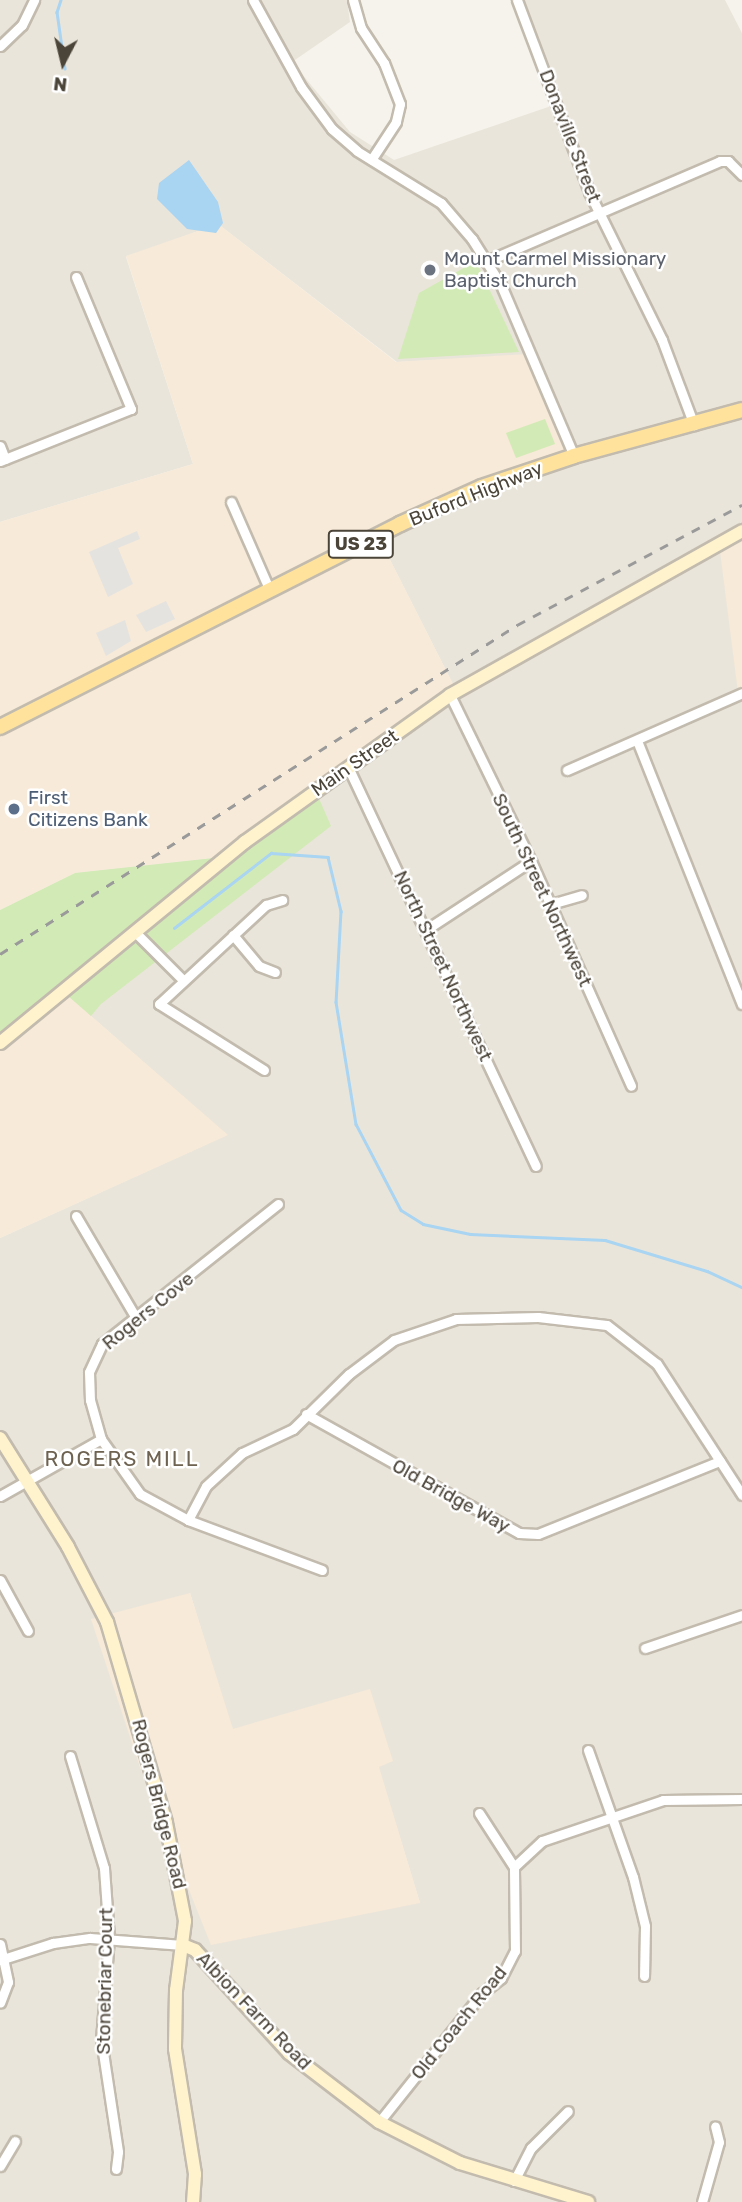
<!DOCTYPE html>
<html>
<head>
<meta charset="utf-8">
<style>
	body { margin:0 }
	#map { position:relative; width:742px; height:2202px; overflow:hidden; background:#f6f3ec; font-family:Rubik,sans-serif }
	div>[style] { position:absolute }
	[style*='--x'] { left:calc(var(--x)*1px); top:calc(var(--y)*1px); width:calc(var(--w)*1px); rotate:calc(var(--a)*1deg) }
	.residential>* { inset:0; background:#eae5da }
	.commercial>* { inset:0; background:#f7ead8 }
	.green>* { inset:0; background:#d2eab5 }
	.parking>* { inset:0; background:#e5e3e0 }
	.water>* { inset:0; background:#a9d4f2 }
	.stream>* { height:2.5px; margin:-1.25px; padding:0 1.25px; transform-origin:1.25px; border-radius:1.25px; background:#a9d4f2 }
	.roads { filter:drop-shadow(2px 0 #c2bbae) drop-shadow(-2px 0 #c2bbae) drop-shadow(0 2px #c2bbae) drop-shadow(0 -2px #c2bbae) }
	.street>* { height:9px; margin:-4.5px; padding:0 4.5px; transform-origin:4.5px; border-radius:4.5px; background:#fff }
	.secondary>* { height:12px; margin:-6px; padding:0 6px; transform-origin:6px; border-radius:6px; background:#fff3cd }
	.primary>* { height:14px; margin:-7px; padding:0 7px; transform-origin:7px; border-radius:7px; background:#ffe39c }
	.rail>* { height:2.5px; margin-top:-1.25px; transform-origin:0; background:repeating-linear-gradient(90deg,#9a9a9a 0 9px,transparent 0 18px) }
	.dots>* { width:19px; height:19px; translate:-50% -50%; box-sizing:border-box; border:4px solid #fff; border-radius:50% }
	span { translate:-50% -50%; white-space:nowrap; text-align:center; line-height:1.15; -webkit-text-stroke:5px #fff; paint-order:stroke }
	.shield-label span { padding:2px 5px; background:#fff; border:2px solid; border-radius:5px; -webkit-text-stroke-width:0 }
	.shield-label { font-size:18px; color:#4b4439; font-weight:700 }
	.street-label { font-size:19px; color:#4b4439 }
	.worship-label { font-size:19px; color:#5b616d }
	.left { translate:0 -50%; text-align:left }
	.service-label { font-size:19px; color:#4e5e75 }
	.neighbourhood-label { font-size:21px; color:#6e6250; letter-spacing:2px }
	.north { position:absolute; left:28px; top:28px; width:70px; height:70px; -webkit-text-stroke:5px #fff; paint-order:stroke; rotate:187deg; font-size:19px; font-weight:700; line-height:28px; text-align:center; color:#4b4439 }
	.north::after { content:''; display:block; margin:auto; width:24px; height:32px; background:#4b4439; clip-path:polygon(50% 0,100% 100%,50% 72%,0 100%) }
</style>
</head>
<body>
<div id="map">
	<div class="residential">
		<i style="clip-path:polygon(evenodd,0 0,347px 0,350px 22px,292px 62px,350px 132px,394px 160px,554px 105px,518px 0,725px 0,742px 33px,742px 2202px,0 2202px,0 1238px,227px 1135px,60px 989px,75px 873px,223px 857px,459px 696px,379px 538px,469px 497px,570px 461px,528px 355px,397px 362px,218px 224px,126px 257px,193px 464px,0 522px,0 0,190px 1593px,232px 1729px,392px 1761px,378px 1766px,420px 1903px,140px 1767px,120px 1696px,190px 1593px)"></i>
	</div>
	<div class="commercial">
		<i style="clip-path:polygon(218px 224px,396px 362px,528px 354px,571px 461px,510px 481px,379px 538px,459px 696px,223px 857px,75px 873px,0 910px,0 522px,193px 464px,126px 256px)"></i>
		<i style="clip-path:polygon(742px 533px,742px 690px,738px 692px,719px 543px)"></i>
		<i style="clip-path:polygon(60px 989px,228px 1135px,0 1238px,0 1033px)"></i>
		<i style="clip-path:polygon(190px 1593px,233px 1729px,370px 1689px,393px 1761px,379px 1767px,420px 1903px,211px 1945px,140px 1767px,91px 1619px)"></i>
	</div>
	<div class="green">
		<i style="clip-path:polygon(476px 261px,519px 352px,398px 359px,419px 293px)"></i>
		<i style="clip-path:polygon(545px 419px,555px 444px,516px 458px,506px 433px)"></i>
		<i style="clip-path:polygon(317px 794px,331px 826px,101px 1004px,91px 1016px,60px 989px,0 1033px,0 910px,75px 873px,223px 857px)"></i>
	</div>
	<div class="parking">
		<i style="clip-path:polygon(137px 531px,140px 539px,118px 548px,133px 584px,108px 597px,89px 552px)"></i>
		<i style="clip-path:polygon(166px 601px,175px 619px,146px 632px,136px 615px)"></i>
		<i style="clip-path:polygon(125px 620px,131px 641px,106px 656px,96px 633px)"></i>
	</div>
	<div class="water">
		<i style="clip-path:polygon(189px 160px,218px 202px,223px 223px,216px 233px,187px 229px,157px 199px,159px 183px)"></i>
	</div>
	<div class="stream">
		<i style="--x:61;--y:0;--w:13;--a:108"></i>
		<i style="--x:57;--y:12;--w:57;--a:81.9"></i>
		<i style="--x:174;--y:928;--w:123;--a:-37.7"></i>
		<i style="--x:271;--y:853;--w:57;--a:4"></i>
		<i style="--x:328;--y:857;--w:56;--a:76.5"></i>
		<i style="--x:341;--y:911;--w:91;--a:93.1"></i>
		<i style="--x:336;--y:1002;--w:124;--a:80.7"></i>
		<i style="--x:356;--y:1124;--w:97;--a:62.4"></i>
		<i style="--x:401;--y:1210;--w:26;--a:32"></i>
		<i style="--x:423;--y:1224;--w:48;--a:12"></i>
		<i style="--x:470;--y:1234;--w:135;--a:2.5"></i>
		<i style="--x:605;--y:1240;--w:107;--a:16.9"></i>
		<i style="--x:707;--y:1271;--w:38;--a:25"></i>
	</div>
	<div class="roads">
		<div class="street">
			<i style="--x:253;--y:0;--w:99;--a:61.1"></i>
			<i style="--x:301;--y:87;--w:52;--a:53.6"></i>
			<i style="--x:332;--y:129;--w:33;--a:41"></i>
			<i style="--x:357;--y:151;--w:99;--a:31.8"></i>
			<i style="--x:441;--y:203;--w:48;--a:49.3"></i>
			<i style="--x:472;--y:239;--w:54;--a:57.8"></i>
			<i style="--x:501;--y:285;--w:186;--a:66.9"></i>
			<i style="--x:353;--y:0;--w:29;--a:74"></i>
			<i style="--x:361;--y:28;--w:42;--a:56.7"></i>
			<i style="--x:384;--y:63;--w:44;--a:68.7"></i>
			<i style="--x:400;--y:104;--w:18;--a:103"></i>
			<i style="--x:396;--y:122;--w:45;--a:123.3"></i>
			<i style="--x:517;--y:0;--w:205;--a:69.4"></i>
			<i style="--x:589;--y:192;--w:165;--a:63.7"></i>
			<i style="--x:662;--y:340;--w:91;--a:69.4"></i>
			<i style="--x:0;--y:46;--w:30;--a:-44"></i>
			<i style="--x:22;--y:25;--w:28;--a:-64"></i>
			<i style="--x:487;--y:261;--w:254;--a:-23.2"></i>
			<i style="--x:720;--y:161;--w:8;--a:0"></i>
			<i style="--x:728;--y:161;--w:20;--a:45"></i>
			<i style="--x:0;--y:446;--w:14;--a:69"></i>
			<i style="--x:0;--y:461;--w:141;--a:-21.7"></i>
			<i style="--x:131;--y:409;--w:143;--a:-112.6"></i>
			<i style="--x:231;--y:502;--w:97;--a:66.3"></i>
			<i style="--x:450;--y:695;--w:185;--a:64"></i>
			<i style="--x:531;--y:861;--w:246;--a:66"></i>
			<i style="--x:638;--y:743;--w:281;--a:68.3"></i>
			<i style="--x:348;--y:767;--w:441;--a:64.8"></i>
			<i style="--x:567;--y:770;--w:191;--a:-23.7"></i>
			<i style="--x:551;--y:904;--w:32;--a:-16"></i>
			<i style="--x:427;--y:929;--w:124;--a:-33.2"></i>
			<i style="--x:134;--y:931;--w:68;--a:45"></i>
			<i style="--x:233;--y:935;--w:40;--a:50"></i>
			<i style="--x:259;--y:966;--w:17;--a:21"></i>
			<i style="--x:264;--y:1070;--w:124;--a:-147.8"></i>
			<i style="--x:159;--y:1004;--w:146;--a:-42.8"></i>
			<i style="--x:266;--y:905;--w:17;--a:-17"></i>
			<i style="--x:278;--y:1204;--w:225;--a:141.5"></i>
			<i style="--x:102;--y:1344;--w:31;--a:115"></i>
			<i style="--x:89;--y:1372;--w:28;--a:88"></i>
			<i style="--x:90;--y:1400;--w:41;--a:74.2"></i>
			<i style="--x:101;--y:1439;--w:67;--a:54.7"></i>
			<i style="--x:140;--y:1494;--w:55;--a:28.4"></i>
			<i style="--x:188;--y:1520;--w:143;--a:20.5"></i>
			<i style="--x:76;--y:1216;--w:118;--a:59.5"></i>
			<i style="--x:306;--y:1414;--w:244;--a:29.2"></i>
			<i style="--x:519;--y:1533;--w:19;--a:3"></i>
			<i style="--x:538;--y:1534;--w:196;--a:-21.9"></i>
			<i style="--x:0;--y:1496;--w:116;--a:-29.4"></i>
			<i style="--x:188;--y:1520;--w:38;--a:-62"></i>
			<i style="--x:206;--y:1486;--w:49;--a:-42.5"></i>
			<i style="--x:242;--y:1453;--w:56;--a:-25.2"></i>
			<i style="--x:293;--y:1429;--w:78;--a:-44.5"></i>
			<i style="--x:349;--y:1374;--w:56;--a:-37.1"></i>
			<i style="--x:394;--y:1340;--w:65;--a:-18.7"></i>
			<i style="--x:456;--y:1319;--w:82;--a:-1.4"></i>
			<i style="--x:538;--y:1317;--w:69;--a:6.6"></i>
			<i style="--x:607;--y:1325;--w:63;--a:38"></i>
			<i style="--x:657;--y:1364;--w:156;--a:57"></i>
			<i style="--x:0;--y:1580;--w:58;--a:61.2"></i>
			<i style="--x:645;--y:1648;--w:102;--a:-18.8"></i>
			<i style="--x:588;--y:1750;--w:135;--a:70.5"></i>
			<i style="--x:633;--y:1877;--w:50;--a:76.2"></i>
			<i style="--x:645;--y:1926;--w:50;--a:91.1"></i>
			<i style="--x:70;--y:1756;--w:117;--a:73.1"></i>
			<i style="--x:104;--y:1868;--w:70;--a:85.9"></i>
			<i style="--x:109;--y:1938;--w:101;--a:94.5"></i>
			<i style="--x:101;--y:2039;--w:114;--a:81.4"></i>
			<i style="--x:118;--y:2152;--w:17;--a:97"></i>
			<i style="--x:479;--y:1813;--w:64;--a:57.1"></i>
			<i style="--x:514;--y:1867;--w:38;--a:-43"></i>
			<i style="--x:542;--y:1841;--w:128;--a:-18.7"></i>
			<i style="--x:663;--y:1800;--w:79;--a:-0.7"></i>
			<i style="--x:0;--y:1944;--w:39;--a:78"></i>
			<i style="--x:8;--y:1982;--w:22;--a:111"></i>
			<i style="--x:0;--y:1960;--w:56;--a:-17.8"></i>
			<i style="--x:53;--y:1943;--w:37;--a:-8"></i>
			<i style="--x:90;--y:1938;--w:93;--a:4.3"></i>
			<i style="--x:379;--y:2122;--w:165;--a:-51.4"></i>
			<i style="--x:482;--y:1993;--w:24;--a:-38"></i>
			<i style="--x:501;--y:1978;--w:30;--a:-63"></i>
			<i style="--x:515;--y:1951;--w:84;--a:-90.7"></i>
			<i style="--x:0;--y:2166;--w:29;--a:-59"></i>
			<i style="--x:514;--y:2181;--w:37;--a:-63"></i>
			<i style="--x:531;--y:2148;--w:52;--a:-45"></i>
			<i style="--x:702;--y:2202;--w:62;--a:-74.2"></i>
			<i style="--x:719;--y:2142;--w:16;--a:-104"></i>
		</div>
		<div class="secondary">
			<i style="--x:0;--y:1043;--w:317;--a:-39.4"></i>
			<i style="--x:245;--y:842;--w:252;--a:-35.6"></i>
			<i style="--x:450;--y:695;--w:335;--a:-29.3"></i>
			<i style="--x:0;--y:1438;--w:128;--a:58"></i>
			<i style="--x:68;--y:1547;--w:85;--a:62.5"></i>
			<i style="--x:107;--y:1622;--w:209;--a:73.6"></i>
			<i style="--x:166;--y:1823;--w:100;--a:79"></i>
			<i style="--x:185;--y:1921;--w:70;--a:97.4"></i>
			<i style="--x:176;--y:1990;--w:59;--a:91"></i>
			<i style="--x:175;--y:2049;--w:127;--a:80.9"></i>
			<i style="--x:195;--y:2174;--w:28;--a:94"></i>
			<i style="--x:183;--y:1945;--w:13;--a:23"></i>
			<i style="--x:195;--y:1950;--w:139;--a:47.6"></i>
			<i style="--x:289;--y:2053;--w:113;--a:37.5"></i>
			<i style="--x:379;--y:2122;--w:91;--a:26.8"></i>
			<i style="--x:460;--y:2163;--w:134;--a:16.9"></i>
		</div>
		<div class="primary">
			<i style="--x:0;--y:727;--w:449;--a:-26.9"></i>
			<i style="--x:400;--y:524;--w:90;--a:-24.3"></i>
			<i style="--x:482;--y:487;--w:97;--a:-18.6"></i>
			<i style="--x:574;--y:456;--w:174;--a:-15.3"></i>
		</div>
	</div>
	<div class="rail">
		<i style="--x:0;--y:954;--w:613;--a:-32.47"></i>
		<i style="--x:517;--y:625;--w:255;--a:-28.1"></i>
	</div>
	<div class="dots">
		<i style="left:430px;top:270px;background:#6b7280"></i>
		<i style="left:14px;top:809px;background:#5c6f8a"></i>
	</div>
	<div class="shield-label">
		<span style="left:361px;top:544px">US 23</span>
	</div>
	<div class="street-label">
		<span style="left:570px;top:136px;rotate:69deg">Donaville Street</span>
		<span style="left:476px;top:494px;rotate:-22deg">Buford Highway</span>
		<span style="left:355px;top:763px;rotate:-35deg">Main Street</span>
		<span style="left:542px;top:890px;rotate:65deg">South Street Northwest</span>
		<span style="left:443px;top:966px;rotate:65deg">North Street Northwest</span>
		<span style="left:148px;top:1311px;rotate:-39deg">Rogers Cove</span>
		<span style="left:451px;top:1496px;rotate:29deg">Old Bridge Way</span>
		<span style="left:159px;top:1804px;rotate:76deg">Rogers Bridge Road</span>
		<span style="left:105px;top:1981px;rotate:-89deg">Stonebriar Court</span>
		<span style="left:254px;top:2011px;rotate:46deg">Albion Farm Road</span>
		<span style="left:459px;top:2023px;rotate:-51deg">Old Coach Road</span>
	</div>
	<div class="worship-label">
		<span class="left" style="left:444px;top:270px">Mount Carmel Missionary<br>Baptist Church</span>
	</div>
	<div class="service-label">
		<span class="left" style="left:28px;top:809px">First<br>Citizens Bank</span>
	</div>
	<div class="neighbourhood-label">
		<span style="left:122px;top:1459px">ROGERS MILL</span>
	</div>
	<div class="north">N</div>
</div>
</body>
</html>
